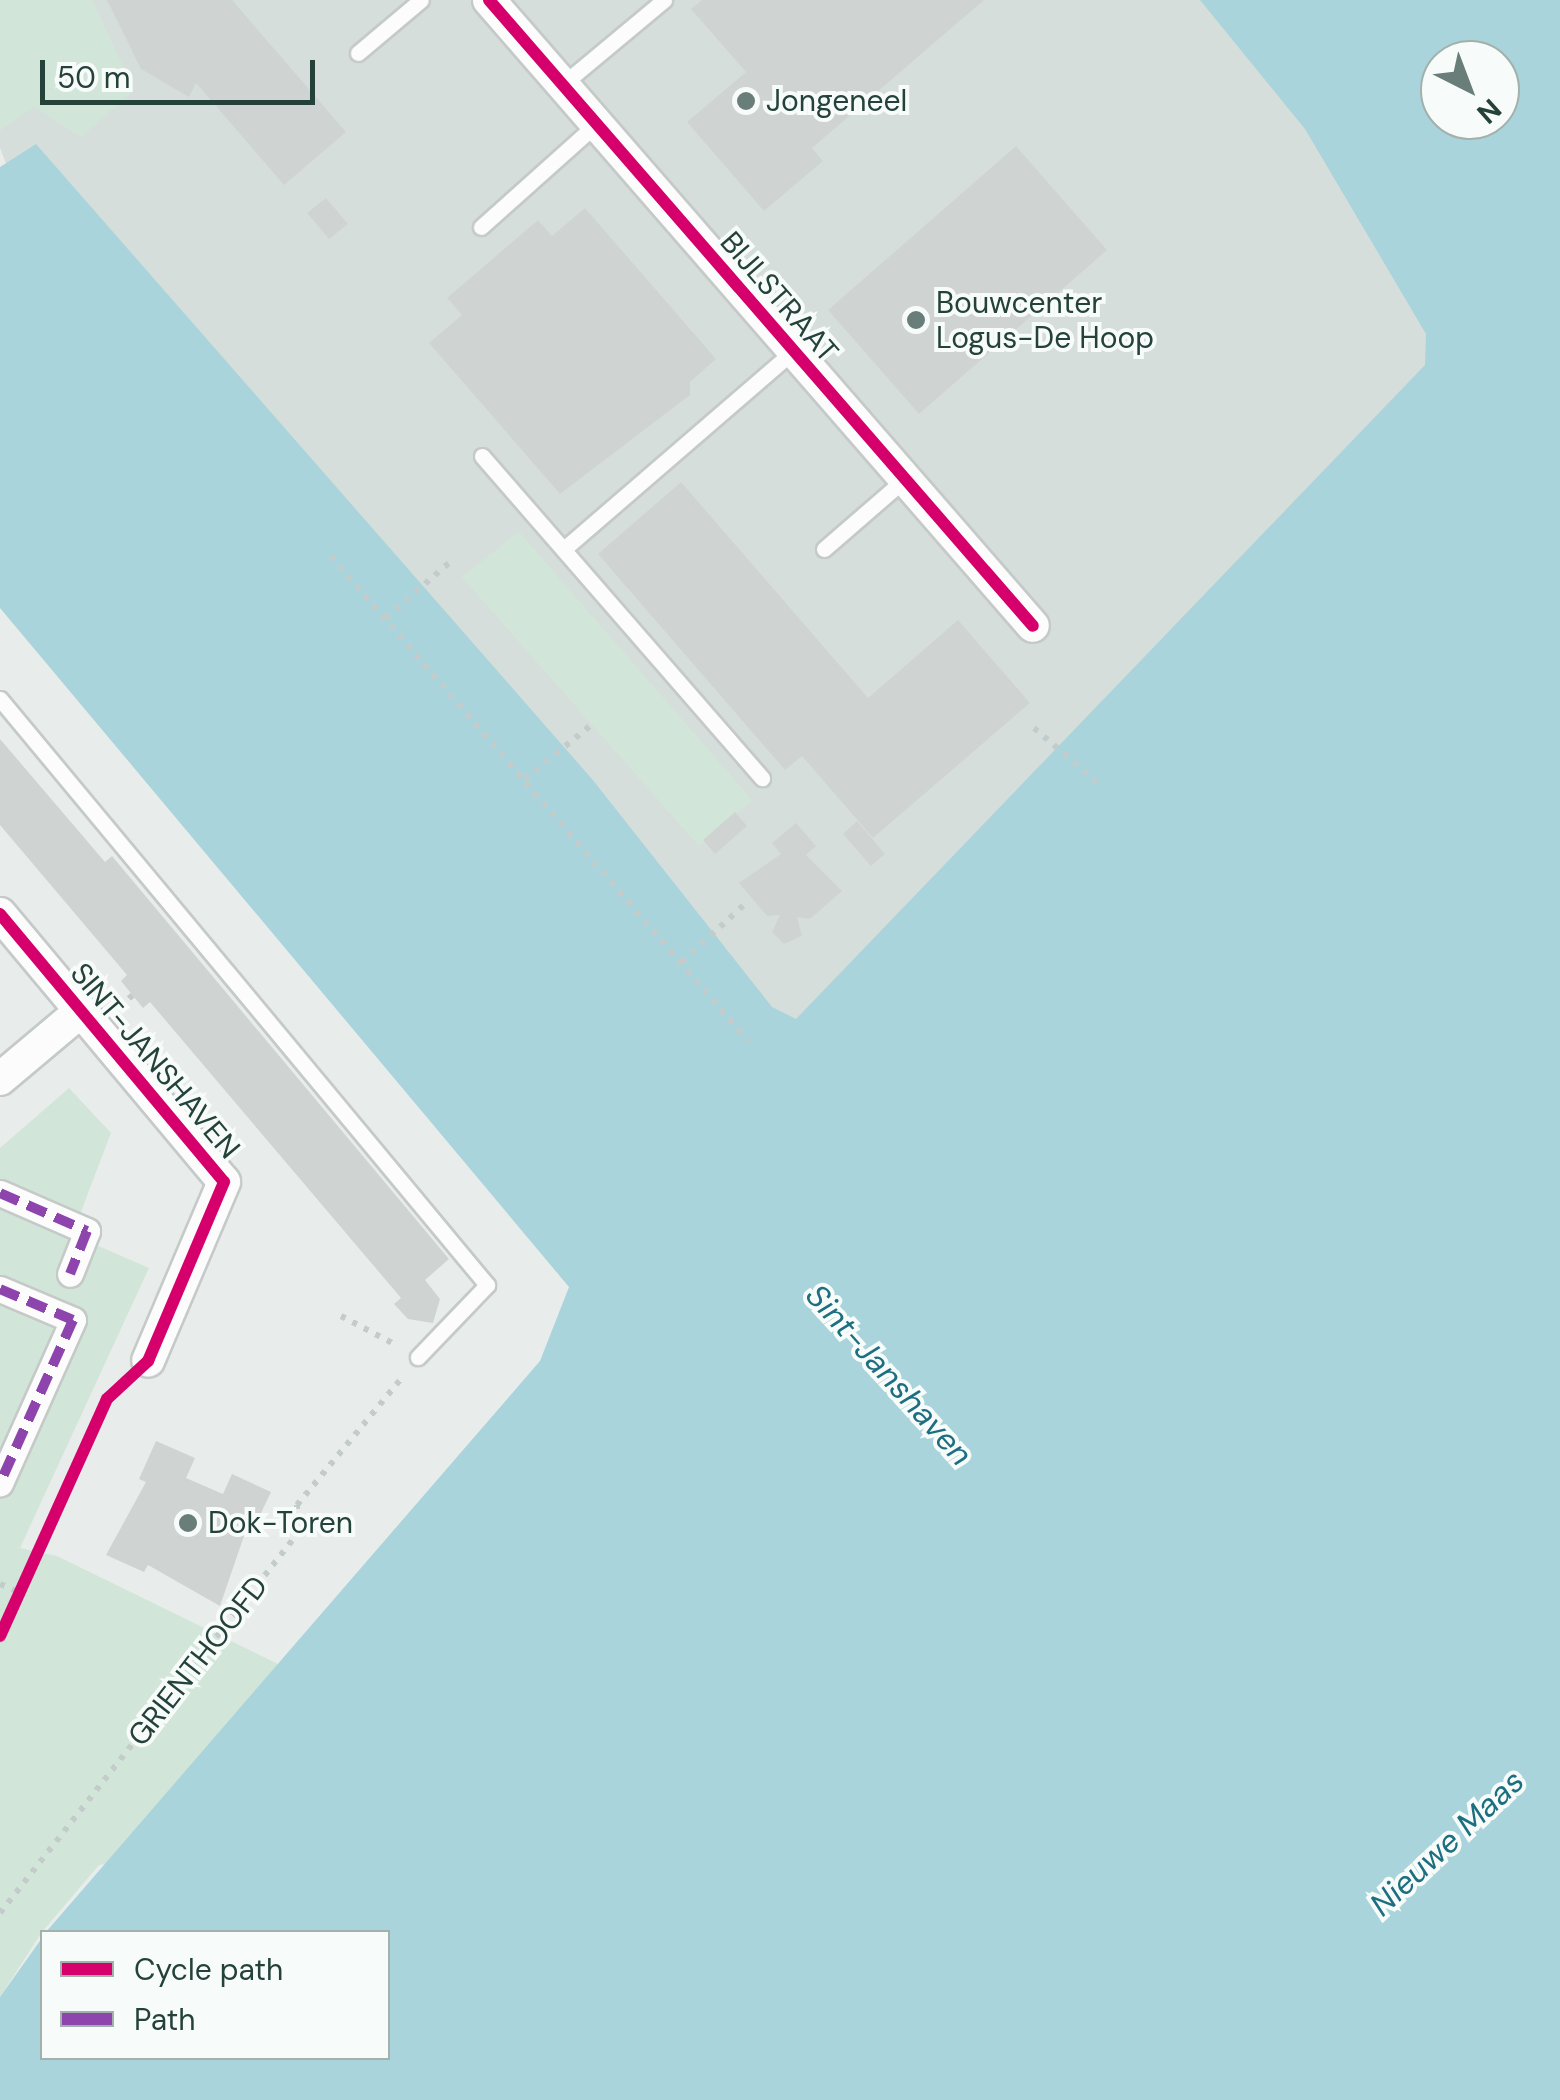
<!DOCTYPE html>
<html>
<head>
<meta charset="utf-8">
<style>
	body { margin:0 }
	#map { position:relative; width:1560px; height:2100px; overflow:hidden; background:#e8edeb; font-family:"DM Sans",sans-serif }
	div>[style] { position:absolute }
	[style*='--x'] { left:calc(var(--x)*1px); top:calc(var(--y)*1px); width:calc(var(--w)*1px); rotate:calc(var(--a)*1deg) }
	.built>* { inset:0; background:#d6dedb }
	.green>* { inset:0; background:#d1e6d8 }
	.water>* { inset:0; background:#a9d4db }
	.building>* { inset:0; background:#cfd4d2 }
	.path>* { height:6px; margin-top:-3px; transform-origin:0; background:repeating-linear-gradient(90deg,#c3ccca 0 5px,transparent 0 13px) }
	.roads { filter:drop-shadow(2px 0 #c5cac8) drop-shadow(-2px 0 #c5cac8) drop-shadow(0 2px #c5cac8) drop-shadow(0 -2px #c5cac8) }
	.service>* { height:15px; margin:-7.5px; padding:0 7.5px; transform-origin:7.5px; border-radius:7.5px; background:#fcfcfc }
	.pedestrian>* { height:25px; margin:-12.5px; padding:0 12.5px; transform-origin:12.5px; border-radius:12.5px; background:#fcfcfc }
	.minor>* { height:32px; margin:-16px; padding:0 16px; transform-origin:16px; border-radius:16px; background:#fcfcfc }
	.quiet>* { height:10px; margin-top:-5px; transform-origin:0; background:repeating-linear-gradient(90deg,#8e44ad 0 20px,transparent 0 30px) }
	.cycleway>* { height:12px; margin:-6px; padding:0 6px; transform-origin:6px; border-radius:6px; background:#d6006c }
	.dots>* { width:28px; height:28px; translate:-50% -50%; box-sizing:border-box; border:5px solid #f7fbf9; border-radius:50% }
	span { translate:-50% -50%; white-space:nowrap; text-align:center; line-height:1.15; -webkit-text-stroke:8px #f7fbf9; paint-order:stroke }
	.poi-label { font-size:30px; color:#24423a }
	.left { translate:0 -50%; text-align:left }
	.street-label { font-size:30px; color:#24423a }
	.water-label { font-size:32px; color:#1c6f80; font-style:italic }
	.legend { position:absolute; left:40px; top:1930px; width:350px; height:130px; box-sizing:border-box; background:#f7fbf9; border:2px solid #a3b1ad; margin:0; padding:12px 18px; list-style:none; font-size:30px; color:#24423a }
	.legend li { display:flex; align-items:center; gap:20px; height:50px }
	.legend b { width:50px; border:2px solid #a3b1ad }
	.north { position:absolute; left:1420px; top:40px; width:100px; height:100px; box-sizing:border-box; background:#f7fbf9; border:2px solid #a3b1ad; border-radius:50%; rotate:138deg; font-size:28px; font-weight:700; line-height:40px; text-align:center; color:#24423a }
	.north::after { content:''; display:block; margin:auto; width:35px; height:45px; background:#697e78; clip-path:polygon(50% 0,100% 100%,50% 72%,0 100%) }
	.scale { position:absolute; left:40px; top:60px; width:275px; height:45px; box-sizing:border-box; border:5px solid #24423a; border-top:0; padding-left:12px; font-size:30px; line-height:35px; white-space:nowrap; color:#24423a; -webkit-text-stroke:8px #f7fbf9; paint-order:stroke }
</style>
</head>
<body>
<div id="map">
	<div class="built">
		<i style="clip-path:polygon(evenodd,0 0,1560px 0,1560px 278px,765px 1166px,37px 243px,0 148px,0 0,1440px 60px,1500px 60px,1500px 120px,1440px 120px,1440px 60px)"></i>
	</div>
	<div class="green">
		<i style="clip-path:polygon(0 0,92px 0,134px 90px,81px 137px,34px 107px,0 130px)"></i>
		<i style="clip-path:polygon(519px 532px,752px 800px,699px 846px,462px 577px)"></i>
		<i style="clip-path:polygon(69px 1088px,111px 1133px,79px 1217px,0 1183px,0 1148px)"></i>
		<i style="clip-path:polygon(0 1203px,149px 1268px,20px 1548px,57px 1556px,278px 1664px,116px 1863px,99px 1865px,42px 1932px,0 1997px)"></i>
	</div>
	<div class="water">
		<i style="clip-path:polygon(evenodd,1200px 0,1560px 0,1560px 2100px,0 2100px,0 1997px,42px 1938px,42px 2058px,388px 2058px,388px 1932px,46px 1932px,540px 1361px,569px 1287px,0 608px,0 167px,36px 144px,592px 779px,772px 1007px,796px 1019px,1425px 365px,1426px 334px,1305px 129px,1200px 0,1440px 60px,1500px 60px,1500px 120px,1440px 120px,1440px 60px)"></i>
	</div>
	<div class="building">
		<i style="clip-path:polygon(107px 0,232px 0,346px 132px,284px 185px,196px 83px,189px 97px,141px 69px)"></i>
		<i style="clip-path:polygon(702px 0,984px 0,812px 148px,823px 161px,764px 211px,687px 122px,746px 72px,691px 9px)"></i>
		<i style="clip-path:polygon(1016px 146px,1107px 250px,919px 414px,828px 310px)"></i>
		<i style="clip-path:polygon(326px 198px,348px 224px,329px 239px,307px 213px)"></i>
		<i style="clip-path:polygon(585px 208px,716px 359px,690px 382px,690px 395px,560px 494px,429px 343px,462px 315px,447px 298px,538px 220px,552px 236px)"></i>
		<i style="clip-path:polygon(681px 482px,868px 698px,958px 620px,1030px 703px,873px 838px,802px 756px,785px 770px,598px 554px)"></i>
		<i style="clip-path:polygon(0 739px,105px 862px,112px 856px,449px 1259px,425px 1280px,440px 1299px,433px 1323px,408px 1319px,394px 1304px,401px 1298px,150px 1002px,143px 1008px,121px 981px,127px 975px,0 825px)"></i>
		<i style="clip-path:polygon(735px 812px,747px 826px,715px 854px,703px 840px)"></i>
		<i style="clip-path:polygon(857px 821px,885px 854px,871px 866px,843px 834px)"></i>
		<i style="clip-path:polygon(796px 823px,816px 846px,806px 855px,842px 891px,810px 919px,797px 917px,802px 936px,784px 944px,772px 932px,780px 915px,767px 916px,739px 883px,781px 854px,772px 843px)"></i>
		<i style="clip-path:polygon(156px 1441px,195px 1458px,186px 1478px,223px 1494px,232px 1474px,271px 1492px,253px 1530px,247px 1527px,220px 1606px,148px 1565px,144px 1572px,106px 1555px,146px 1482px,139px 1479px)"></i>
	</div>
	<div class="path">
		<i style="--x:331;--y:556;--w:640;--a:49.31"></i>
		<i style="--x:386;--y:618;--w:85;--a:-41.2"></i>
		<i style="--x:1034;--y:728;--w:83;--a:40.6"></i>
		<i style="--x:525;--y:779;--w:84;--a:-39.2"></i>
		<i style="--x:682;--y:962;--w:90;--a:-42.7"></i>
		<i style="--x:119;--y:1007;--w:18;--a:-41"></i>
		<i style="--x:341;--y:1316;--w:62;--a:27.8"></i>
		<i style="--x:0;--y:1584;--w:21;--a:23"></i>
		<i style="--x:0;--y:1913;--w:480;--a:-51.9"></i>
		<i style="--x:296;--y:1535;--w:30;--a:-88"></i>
		<i style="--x:297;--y:1505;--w:168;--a:-50.5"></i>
	</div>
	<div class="roads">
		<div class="service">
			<i style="--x:358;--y:53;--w:82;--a:-40.1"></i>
			<i style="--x:562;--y:85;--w:133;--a:-39.8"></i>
			<i style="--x:481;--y:227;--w:154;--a:-41.8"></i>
			<i style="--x:482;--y:456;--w:427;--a:49"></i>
			<i style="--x:565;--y:548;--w:301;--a:-40.8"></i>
			<i style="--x:824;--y:549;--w:108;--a:-40.9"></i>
			<i style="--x:0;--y:699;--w:762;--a:50.27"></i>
			<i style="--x:487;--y:1285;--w:100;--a:133.8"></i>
		</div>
		<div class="pedestrian">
			<i style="--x:0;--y:1193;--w:95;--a:23.6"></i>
			<i style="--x:87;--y:1231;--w:46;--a:111.6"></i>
			<i style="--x:0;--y:1289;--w:79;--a:23"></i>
			<i style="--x:73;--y:1320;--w:179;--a:114.1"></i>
		</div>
		<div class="minor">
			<i style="--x:489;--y:0;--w:829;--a:49.01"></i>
			<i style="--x:0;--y:914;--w:349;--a:50.1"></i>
			<i style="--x:224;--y:1182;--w:194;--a:113"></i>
			<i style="--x:0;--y:1079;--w:106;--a:-40"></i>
		</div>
	</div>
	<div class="quiet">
		<i style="--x:0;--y:1193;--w:95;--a:23.6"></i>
		<i style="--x:87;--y:1231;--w:46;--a:111.6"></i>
		<i style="--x:0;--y:1289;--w:79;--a:23"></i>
		<i style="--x:73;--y:1320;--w:179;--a:114.1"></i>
	</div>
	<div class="cycleway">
		<i style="--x:489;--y:0;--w:829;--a:49.01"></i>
		<i style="--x:0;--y:914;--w:349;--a:50.1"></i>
		<i style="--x:224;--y:1182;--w:194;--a:113"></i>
		<i style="--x:148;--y:1361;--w:56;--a:137.2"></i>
		<i style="--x:107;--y:1399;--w:260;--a:114.3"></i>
	</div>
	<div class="dots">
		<i style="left:746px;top:101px;background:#697e78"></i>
		<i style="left:916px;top:320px;background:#697e78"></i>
		<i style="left:188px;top:1523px;background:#697e78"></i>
	</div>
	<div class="poi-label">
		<span class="left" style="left:766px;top:101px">Jongeneel</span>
		<span class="left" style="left:936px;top:320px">Bouwcenter<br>Logus-De Hoop</span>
		<span class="left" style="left:208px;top:1523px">Dok-Toren</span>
	</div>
	<div class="street-label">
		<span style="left:779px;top:297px;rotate:49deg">BIJLSTRAAT</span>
		<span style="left:155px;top:1061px;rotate:50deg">SINT-JANSHAVEN</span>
		<span style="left:198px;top:1661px;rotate:-52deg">GRIENTHOOFD</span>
	</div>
	<div class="water-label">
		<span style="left:889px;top:1375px;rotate:48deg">Sint-Janshaven</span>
		<span style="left:1447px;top:1843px;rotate:-43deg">Nieuwe Maas</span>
	</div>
	<ul class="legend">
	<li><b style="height:12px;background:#d6006c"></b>Cycle path</li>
	<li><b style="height:12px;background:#8e44ad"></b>Path</li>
	</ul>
	<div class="north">N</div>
	<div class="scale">50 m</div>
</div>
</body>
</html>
